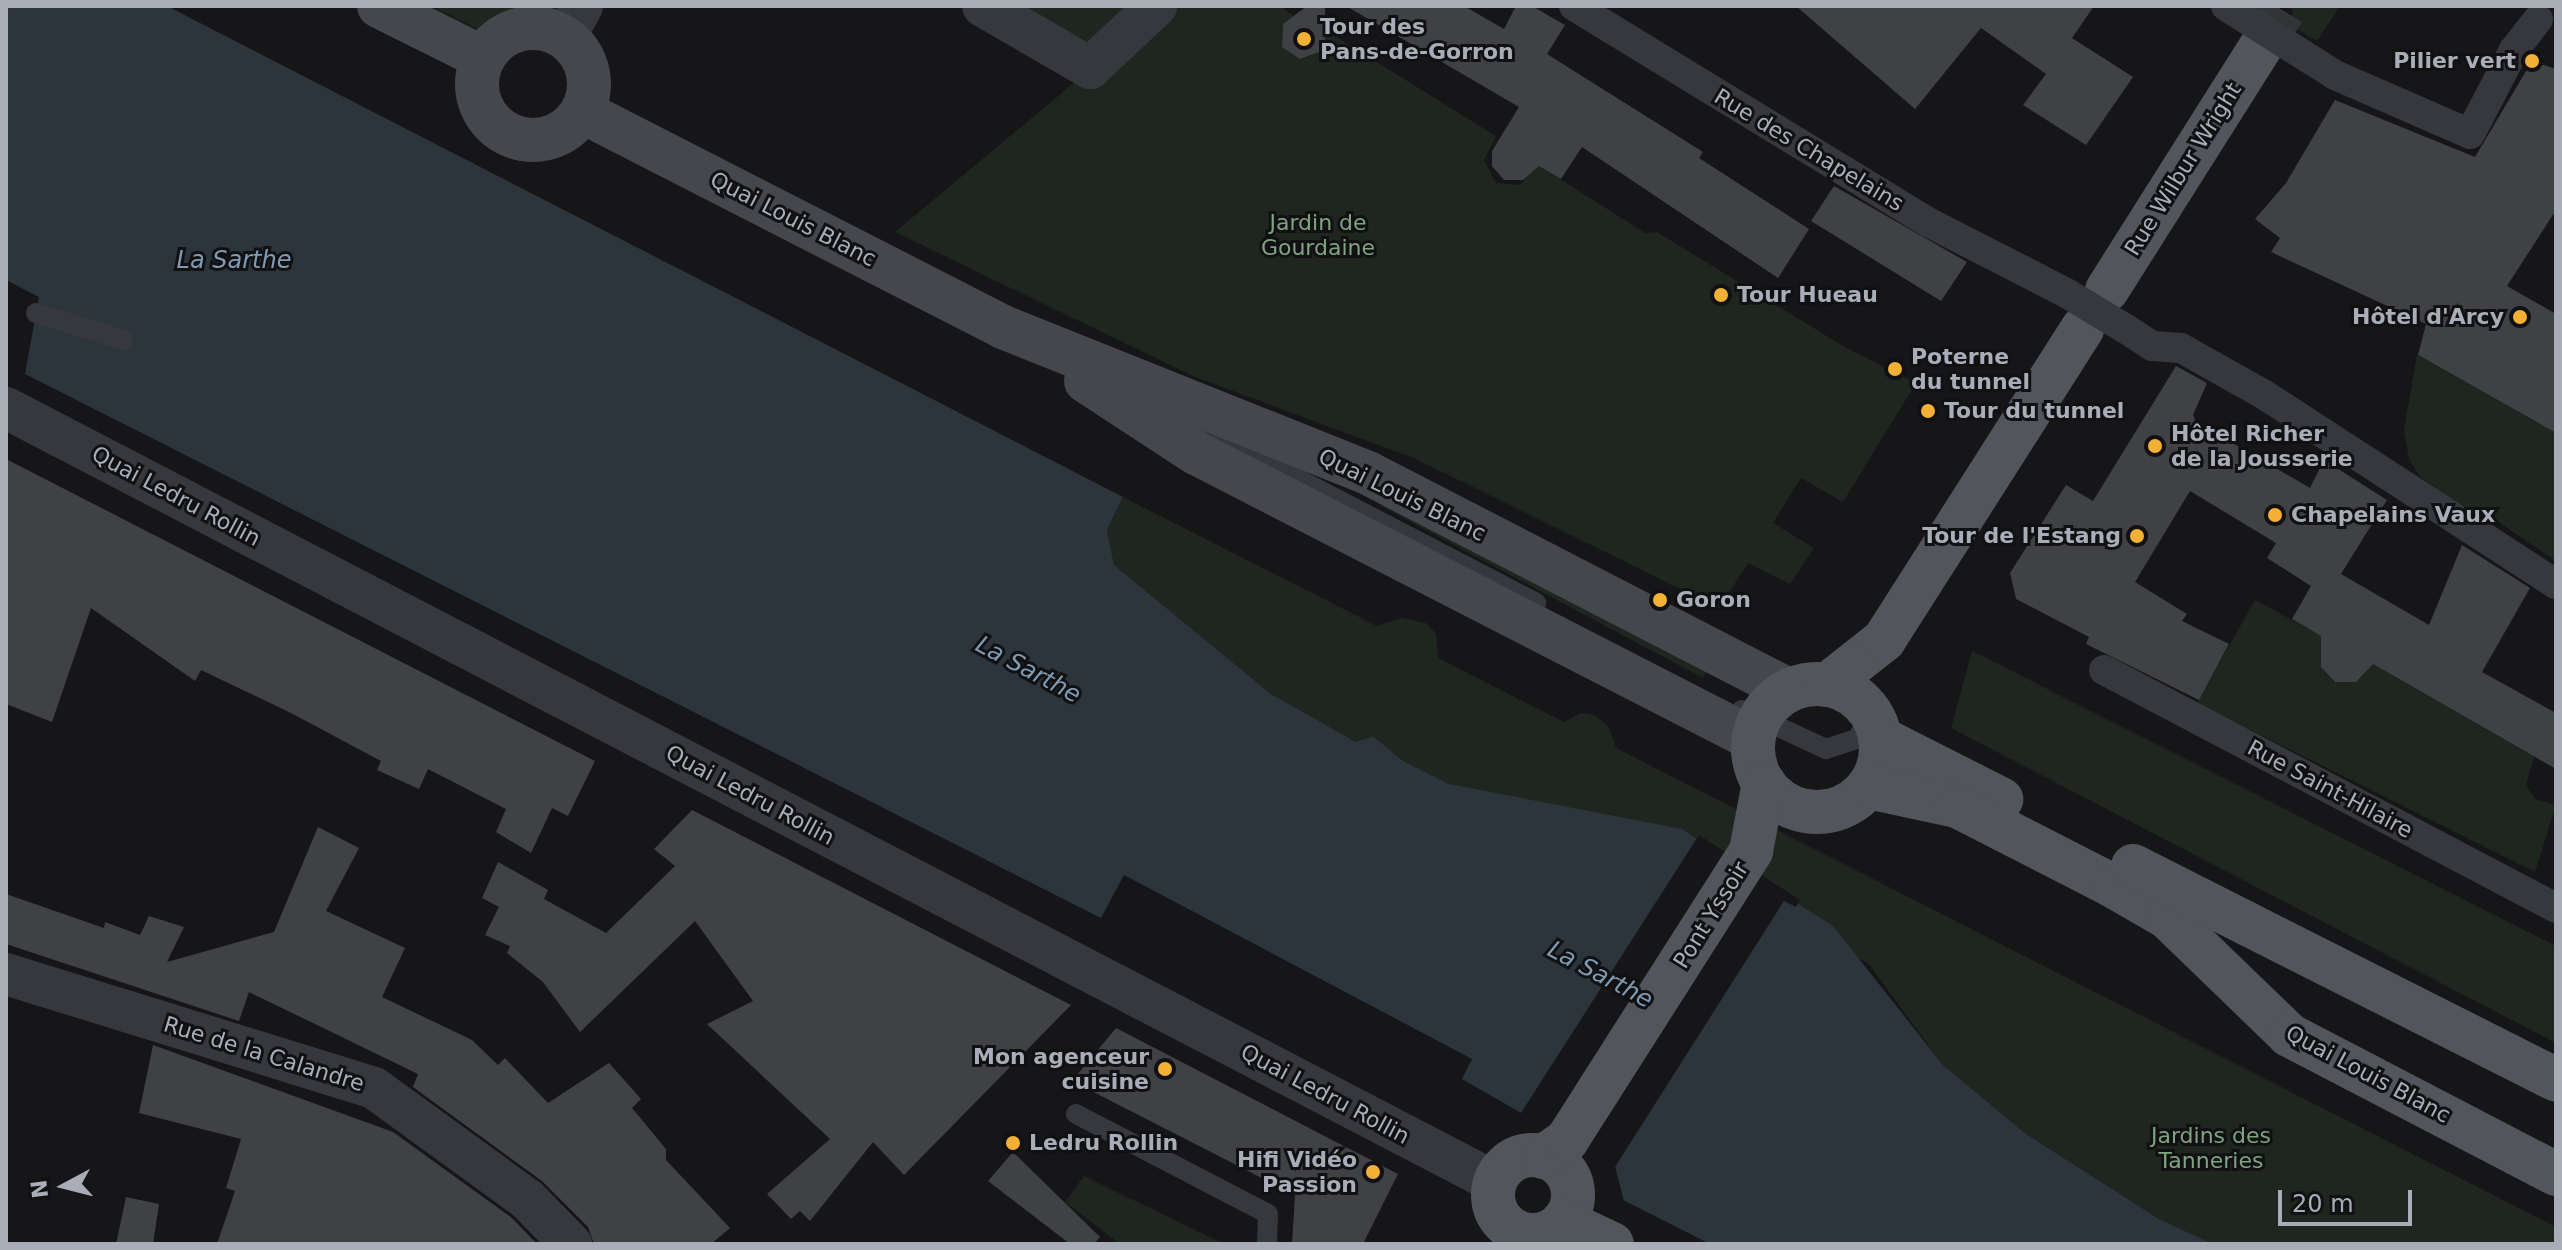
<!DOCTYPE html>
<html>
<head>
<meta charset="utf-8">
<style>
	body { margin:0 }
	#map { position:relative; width:2562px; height:1250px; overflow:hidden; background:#161618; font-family:"DejaVu Sans",sans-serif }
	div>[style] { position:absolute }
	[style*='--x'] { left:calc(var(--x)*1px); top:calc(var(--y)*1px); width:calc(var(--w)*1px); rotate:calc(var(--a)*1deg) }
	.green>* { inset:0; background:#1e261f }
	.water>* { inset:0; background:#2c353c }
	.pier>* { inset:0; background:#161618 }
	.building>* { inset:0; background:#404145 }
	.primary-tunnel>* { height:44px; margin-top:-22px; transform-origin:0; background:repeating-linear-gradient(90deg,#333438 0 44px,transparent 0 66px) }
	.service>* { height:20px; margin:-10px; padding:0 10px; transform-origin:10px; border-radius:10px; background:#37383d }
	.pedestrian>* { height:30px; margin:-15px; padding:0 15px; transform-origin:15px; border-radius:15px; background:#37383d }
	.minor>* { height:42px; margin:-21px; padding:0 21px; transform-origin:21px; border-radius:21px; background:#37383d }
	.secondary>* { height:44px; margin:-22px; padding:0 22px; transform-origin:22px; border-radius:22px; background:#45474d }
	.secondary>.ring { margin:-22px; padding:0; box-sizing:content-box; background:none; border:44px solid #45474d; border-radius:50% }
	.primary>* { height:44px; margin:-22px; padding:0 22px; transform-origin:22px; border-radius:22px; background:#53555c }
	.primary>.ring { margin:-22px; padding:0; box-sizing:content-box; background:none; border:44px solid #53555c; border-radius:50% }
	.pedestrian-bridge>* { height:30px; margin:-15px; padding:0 15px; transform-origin:15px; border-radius:15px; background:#37383d }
	.dots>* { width:22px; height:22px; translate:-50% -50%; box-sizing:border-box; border:4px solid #111113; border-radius:50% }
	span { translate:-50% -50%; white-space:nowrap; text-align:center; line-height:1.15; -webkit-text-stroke:6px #111113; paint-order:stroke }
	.poi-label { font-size:22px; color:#a8adb8; font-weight:700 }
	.left { translate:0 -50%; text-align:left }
	.right { translate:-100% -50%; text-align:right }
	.street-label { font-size:22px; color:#a8adb8 }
	.park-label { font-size:22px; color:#7fa381 }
	.water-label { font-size:24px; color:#7f9bb3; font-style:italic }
	.frame { position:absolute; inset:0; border:8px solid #a8adb8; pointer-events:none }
	.north { position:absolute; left:24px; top:1146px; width:80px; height:80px; -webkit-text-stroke:6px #111113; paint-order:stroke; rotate:263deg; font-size:22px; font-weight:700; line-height:32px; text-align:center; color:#a8adb8 }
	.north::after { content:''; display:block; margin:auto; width:28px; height:36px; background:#a8adb8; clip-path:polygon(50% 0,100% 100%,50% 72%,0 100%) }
	.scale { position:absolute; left:2278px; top:1190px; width:134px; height:36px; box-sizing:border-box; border:4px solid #a8adb8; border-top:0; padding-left:10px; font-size:24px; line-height:28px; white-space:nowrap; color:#a8adb8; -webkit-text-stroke:6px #111113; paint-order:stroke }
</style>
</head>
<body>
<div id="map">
	<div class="green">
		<i style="clip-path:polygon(432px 6px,582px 6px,555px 32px,529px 27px,498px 40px)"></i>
		<i style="clip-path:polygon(983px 6px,1280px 6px,1294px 16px,1283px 24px,1282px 47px,1300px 59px,1325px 50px,1325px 30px,1496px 136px,1484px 160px,1496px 183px,1520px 185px,1538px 165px,1645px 233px,1657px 232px,1843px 346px,1916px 383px,1843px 502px,1801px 478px,1773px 523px,1814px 548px,1790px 584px,1748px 563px,1719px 608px,1416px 459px,1193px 376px,895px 232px,1075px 82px)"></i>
		<i style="clip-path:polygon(2287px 6px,2340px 6px,2317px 41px,2287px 23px,2294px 11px)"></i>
		<i style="clip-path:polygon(2417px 355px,2556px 433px,2556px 561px,2494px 519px,2473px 517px,2420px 477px,2409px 459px,2404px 430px)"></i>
		<i style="clip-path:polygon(1123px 497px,1377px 626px,1401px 618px,1426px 623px,1436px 634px,1438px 658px,1564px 722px,1581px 713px,1594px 715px,1609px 727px,1616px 748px,2556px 1227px,2556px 1244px,2213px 1244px,2159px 1219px,2026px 1134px,1943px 1065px,1868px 963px,1542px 805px,1449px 784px,1403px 761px,1373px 736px,1356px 742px,1271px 694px,1114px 565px,1107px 530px)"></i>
		<i style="clip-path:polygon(1384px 500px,1709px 666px,1703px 678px,1381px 506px)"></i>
		<i style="clip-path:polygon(2255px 600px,2331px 641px,2321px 667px,2334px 682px,2356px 682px,2369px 662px,2534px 757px,2526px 785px,2535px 799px,2556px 805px,2535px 872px,2197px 703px)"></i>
		<i style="clip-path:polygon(1972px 651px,2556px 946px,2556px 1043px,1951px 728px)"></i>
		<i style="clip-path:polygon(1084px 1176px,1224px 1244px,1120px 1244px,1065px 1202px)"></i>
	</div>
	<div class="water">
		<i style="clip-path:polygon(6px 6px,167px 6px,1123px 497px,1107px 530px,1114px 565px,1271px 694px,1356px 742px,1373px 736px,1403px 761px,1449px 784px,1682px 829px,1833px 926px,1943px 1065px,2026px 1134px,2159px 1219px,2213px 1244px,1710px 1244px,1623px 1200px,1615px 1167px,1462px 1079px,1472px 1059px,1124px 875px,1101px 918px,25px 374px,39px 297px,6px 280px)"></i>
	</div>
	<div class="pier">
		<i style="clip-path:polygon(1699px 835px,1800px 900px,1796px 907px,1784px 901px,1615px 1167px,1625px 1205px,1611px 1170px,1519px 1116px)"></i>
	</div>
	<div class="building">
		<i style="clip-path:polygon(1307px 6px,1325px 6px,1325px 50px,1300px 59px,1282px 47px,1283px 24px)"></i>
		<i style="clip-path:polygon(1346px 6px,1464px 6px,1504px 29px,1516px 6px,1532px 6px,1565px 25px,1547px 54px,1703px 152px,1699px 158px,1809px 229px,1778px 278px,1582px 147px,1561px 179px,1539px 166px,1523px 180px,1504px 180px,1492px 166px,1492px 151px,1519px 107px)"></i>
		<i style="clip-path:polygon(1796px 6px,2094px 6px,2072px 38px,2133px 77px,2086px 145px,2023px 105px,2046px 74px,1981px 28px,1915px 109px)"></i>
		<i style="clip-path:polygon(2532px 61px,2556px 69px,2556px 210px,2507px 286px,2556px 314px,2556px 433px,2418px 355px,2426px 324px,2271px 252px,2280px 238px,2255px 219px,2286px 183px,2335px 100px,2475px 157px)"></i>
		<i style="clip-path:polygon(1834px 186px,1967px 262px,1941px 301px,1811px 221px)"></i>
		<i style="clip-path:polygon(2176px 366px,2207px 383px,2193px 415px,2196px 422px,2310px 488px,2324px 460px,2387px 500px,2341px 574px,2429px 625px,2462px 545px,2530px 588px,2482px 672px,2556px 713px,2556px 769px,2373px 664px,2356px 682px,2335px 682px,2321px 667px,2321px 636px,2292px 619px,2311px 586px,2267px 558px,2276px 543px,2190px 491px,2135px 582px,2187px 614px,2182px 621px,2229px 644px,2199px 700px,2086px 644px,2089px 637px,2016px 599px,2010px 573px,2066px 485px,2093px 501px)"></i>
		<i style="clip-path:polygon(6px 459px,595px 761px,568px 816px,552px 808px,531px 853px,496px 832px,506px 809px,428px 769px,419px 789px,377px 770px,381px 761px,291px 713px,201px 670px,195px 681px,91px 608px,52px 722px,6px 704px)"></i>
		<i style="clip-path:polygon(692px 810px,1071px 1005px,904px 1175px,873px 1142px,810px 1221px,800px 1211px,791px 1219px,767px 1194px,830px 1139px,707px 1024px,753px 1001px,695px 921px,580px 1032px,543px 982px,507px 953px,510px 946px,485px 935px,499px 907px,482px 898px,498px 862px,548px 890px,544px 899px,606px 933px,675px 866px,654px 849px)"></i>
		<i style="clip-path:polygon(318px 827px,359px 848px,326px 911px,405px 948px,382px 997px,472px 1040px,498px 1065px,505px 1058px,548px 1103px,609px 1063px,641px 1099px,632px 1108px,666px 1149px,666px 1160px,730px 1228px,711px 1244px,594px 1244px,588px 1227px,542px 1181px,413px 1087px,418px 1074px,249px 992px,239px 1021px,6px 944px,6px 894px,104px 928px,105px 922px,140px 935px,149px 916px,184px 927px,167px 962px,274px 932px)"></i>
		<i style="clip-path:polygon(1116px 1028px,1398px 1174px,1363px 1244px,1292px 1244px,1295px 1195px,1072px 1081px)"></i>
		<i style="clip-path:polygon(153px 1045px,393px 1132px,512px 1218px,537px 1244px,217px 1244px,235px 1191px,226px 1188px,241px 1139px,139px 1113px)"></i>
		<i style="clip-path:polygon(1013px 1152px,1100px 1237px,1094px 1244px,1070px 1244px,988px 1181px)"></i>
		<i style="clip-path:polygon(126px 1197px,159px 1204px,153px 1244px,116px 1244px)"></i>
	</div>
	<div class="primary-tunnel">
		<i style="--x:2260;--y:48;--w:49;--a:-58.2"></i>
	</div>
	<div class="service">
		<i style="--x:36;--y:313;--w:91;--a:17.2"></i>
		<i style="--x:1185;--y:420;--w:396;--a:27.5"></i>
		<i style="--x:1742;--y:710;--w:93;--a:24.9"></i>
		<i style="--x:1826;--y:749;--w:33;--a:-18"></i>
		<i style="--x:1857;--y:739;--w:28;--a:-60"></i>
		<i style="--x:1076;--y:1114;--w:216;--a:27.5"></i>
		<i style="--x:1268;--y:1214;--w:30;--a:92"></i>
	</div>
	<div class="pedestrian">
		<i style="--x:1574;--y:6;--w:417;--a:31.4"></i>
		<i style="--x:1930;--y:223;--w:155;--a:27.2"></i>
		<i style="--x:2335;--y:75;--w:147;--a:23.6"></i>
		<i style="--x:2470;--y:134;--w:95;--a:-62.4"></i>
		<i style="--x:2514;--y:50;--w:39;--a:-52"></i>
		<i style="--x:2126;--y:329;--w:31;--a:33"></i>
		<i style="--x:2152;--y:346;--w:29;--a:4"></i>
		<i style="--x:2181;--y:348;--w:94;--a:29.3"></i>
		<i style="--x:2263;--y:394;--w:349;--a:33"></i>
		<i style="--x:2104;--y:670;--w:511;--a:27.77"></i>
	</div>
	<div class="minor">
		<i style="--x:983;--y:6;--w:124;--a:30.1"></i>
		<i style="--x:1090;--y:68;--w:91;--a:-43.2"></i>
		<i style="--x:565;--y:37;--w:35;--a:-61"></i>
		<i style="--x:6;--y:408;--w:1678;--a:27.47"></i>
		<i style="--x:6;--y:974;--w:385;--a:17.2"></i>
		<i style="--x:374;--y:1088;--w:190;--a:36"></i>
		<i style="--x:528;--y:1200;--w:62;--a:45.7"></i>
	</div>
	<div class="secondary">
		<i style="--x:379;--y:6;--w:116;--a:26.6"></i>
		<i class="ring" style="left:477px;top:28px;width:68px;height:68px"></i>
		<i style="--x:583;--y:112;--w:472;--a:27.1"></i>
		<i style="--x:1003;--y:327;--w:393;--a:21.8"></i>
		<i style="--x:1368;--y:473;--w:473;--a:27.3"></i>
		<i style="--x:1086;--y:381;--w:131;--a:33.2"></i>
		<i style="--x:1196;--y:453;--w:626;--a:27.18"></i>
	</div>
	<div class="primary">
		<i style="--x:2107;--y:290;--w:286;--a:-57.7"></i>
		<i class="ring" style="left:1753px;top:684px;width:84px;height:84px"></i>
		<i style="--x:1827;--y:685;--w:73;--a:-38.3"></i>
		<i style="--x:1884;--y:640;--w:369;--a:-57.5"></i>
		<i style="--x:1880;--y:738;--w:136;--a:26.8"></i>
		<i style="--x:1868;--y:787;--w:91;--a:12.1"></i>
		<i style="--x:1957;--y:806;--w:175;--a:27.1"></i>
		<i style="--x:2113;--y:886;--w:62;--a:29.9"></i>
		<i style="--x:2167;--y:917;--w:170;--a:44"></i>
		<i style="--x:2289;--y:1035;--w:301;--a:27.5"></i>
		<i style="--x:2133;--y:866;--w:474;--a:26.8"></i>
		<i class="ring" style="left:1493px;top:1155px;width:36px;height:36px"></i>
		<i style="--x:1543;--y:1157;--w:29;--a:-35"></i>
		<i style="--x:1567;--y:1140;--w:343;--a:-57.5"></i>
		<i style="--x:1751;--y:851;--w:69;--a:-79.2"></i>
		<i style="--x:1563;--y:1221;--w:54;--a:25.1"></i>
	</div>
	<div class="pedestrian-bridge">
		<i style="--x:2226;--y:6;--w:129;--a:32.3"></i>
		<i style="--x:2068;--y:294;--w:68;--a:31.1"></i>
	</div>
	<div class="dots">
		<i style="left:1304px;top:39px;background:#f2b134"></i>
		<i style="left:2532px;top:61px;background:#f2b134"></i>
		<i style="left:1721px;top:295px;background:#f2b134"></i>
		<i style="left:2520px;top:317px;background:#f2b134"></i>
		<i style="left:1895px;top:369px;background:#f2b134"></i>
		<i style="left:1928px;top:411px;background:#f2b134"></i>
		<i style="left:2155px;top:446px;background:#f2b134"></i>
		<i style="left:2275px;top:515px;background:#f2b134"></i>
		<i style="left:2137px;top:536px;background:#f2b134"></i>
		<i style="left:1660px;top:600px;background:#f2b134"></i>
		<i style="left:1165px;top:1069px;background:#f2b134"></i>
		<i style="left:1013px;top:1143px;background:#f2b134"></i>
		<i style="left:1373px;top:1172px;background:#f2b134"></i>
	</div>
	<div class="poi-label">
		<span class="left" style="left:1320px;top:39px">Tour des<br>Pans-de-Gorron</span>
		<span class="right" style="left:2516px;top:61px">Pilier vert</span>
		<span class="left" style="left:1737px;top:295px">Tour Hueau</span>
		<span class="right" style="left:2504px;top:317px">Hôtel d'Arcy</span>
		<span class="left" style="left:1911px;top:369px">Poterne<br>du tunnel</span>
		<span class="left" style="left:1944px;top:411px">Tour du tunnel</span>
		<span class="left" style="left:2171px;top:446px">Hôtel Richer<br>de la Jousserie</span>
		<span class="left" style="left:2291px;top:515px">Chapelains Vaux</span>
		<span class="right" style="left:2121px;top:536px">Tour de l'Estang</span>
		<span class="left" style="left:1676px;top:600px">Goron</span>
		<span class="right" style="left:1149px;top:1069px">Mon agenceur<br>cuisine</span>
		<span class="left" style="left:1029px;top:1143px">Ledru Rollin</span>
		<span class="right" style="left:1357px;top:1172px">Hifi Vidéo<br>Passion</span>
	</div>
	<div class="street-label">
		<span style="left:1809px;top:150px;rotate:31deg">Rue des Chapelains</span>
		<span style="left:2183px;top:169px;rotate:-58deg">Rue Wilbur Wright</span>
		<span style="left:793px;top:219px;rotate:27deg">Quai Louis Blanc</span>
		<span style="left:1402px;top:495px;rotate:26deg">Quai Louis Blanc</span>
		<span style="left:176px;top:496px;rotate:28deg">Quai Ledru Rollin</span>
		<span style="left:2330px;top:789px;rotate:28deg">Rue Saint-Hilaire</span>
		<span style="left:750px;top:795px;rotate:28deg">Quai Ledru Rollin</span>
		<span style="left:1711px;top:915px;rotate:-58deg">Pont Yssoir</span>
		<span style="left:264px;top:1054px;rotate:17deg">Rue de la Calandre</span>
		<span style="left:2368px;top:1074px;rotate:28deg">Quai Louis Blanc</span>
		<span style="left:1325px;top:1094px;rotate:28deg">Quai Ledru Rollin</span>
	</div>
	<div class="park-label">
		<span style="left:1318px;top:235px">Jardin de<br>Gourdaine</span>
		<span style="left:2211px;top:1148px">Jardins des<br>Tanneries</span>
	</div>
	<div class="water-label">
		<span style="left:234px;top:261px">La Sarthe</span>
		<span style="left:1028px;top:670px;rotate:28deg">La Sarthe</span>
		<span style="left:1600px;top:975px;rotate:28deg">La Sarthe</span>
	</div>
	<div class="frame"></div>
	<div class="north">N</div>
	<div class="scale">20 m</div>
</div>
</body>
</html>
